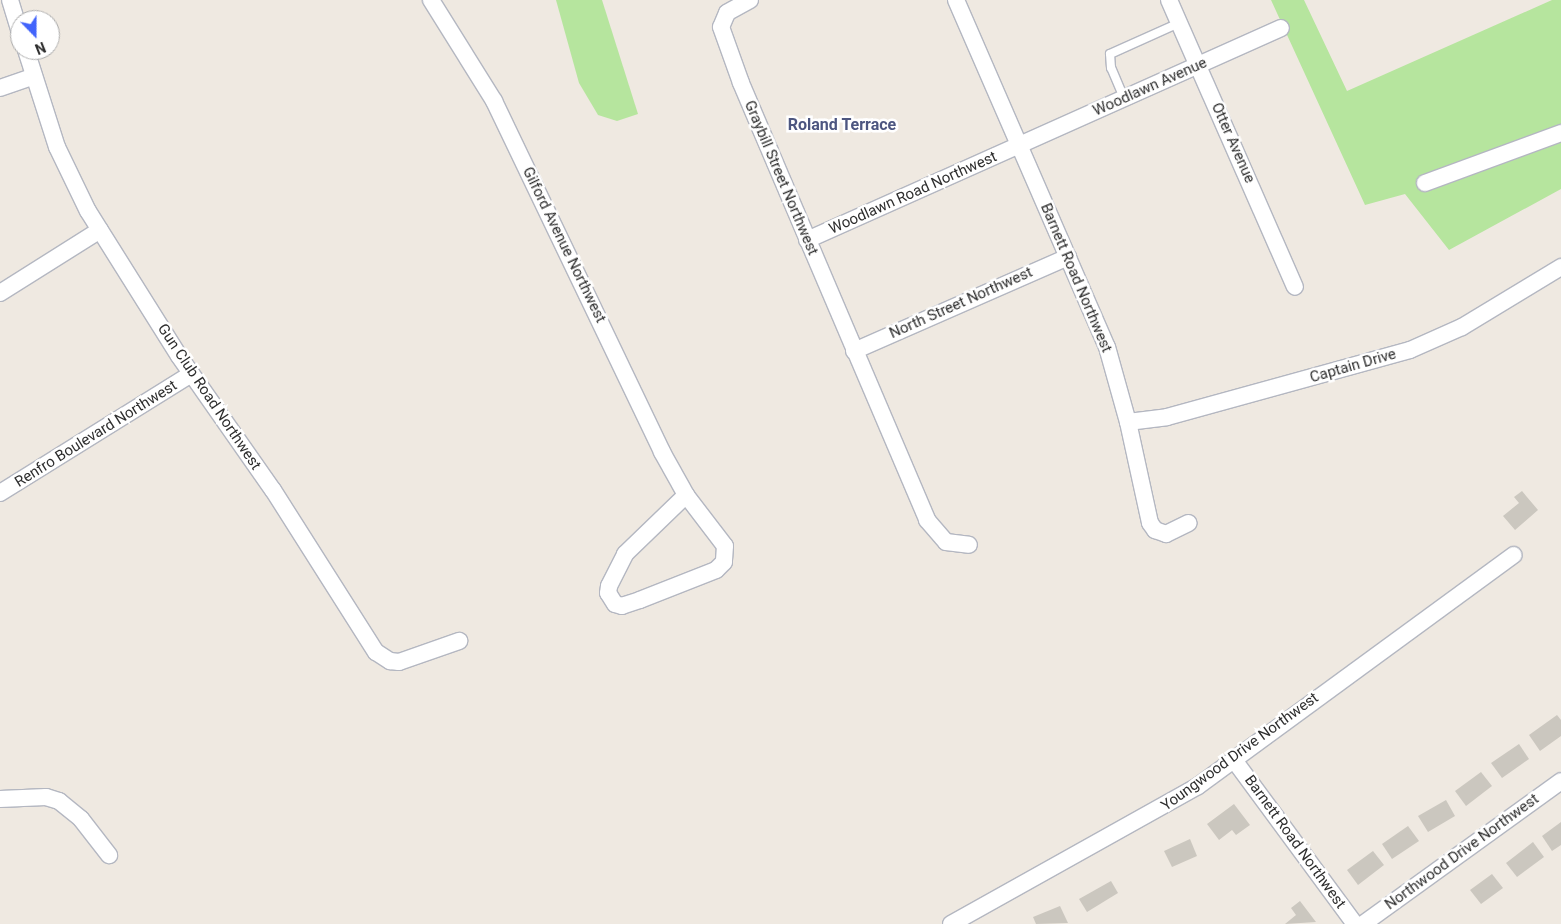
<!DOCTYPE html>
<html>
<head>
<meta charset="utf-8">
<style>
	body { margin:0 }
	#map { position:relative; width:1561px; height:924px; overflow:hidden; background:#efe9e1; font-family:Roboto,sans-serif }
	div>[style] { position:absolute }
	[style*='--x'] { left:calc(var(--x)*1px); top:calc(var(--y)*1px); width:calc(var(--w)*1px); rotate:calc(var(--a)*1deg) }
	.green>* { inset:0; background:#b6e59e }
	.building>* { inset:0; background:#cbc7bf }
	.roads { filter:drop-shadow(1px 0 #b4b7c1) drop-shadow(-1px 0 #b4b7c1) drop-shadow(0 1px #b4b7c1) drop-shadow(0 -1px #b4b7c1) }
	.lane>* { height:8px; margin:-4px; padding:0 4px; transform-origin:4px; border-radius:4px; background:#fff }
	.street>* { height:16px; margin:-8px; padding:0 8px; transform-origin:8px; border-radius:8px; background:#fff }
	span { translate:-50% -50%; white-space:nowrap; text-align:center; line-height:1.15; -webkit-text-stroke:5px #fff; paint-order:stroke }
	.street-label { font-size:15px; color:#2e2e2e }
	.neighbourhood-label { font-size:16px; color:#4d5680; font-weight:700 }
	.north { position:absolute; left:10px; top:10px; width:50px; height:50px; box-sizing:border-box; background:#fff; border:1px solid #ababab; border-radius:50%; rotate:158deg; font-size:14px; font-weight:700; line-height:20px; text-align:center; color:#2e2e2e }
	.north::after { content:''; display:block; margin:auto; width:18px; height:22px; background:#4264fb; clip-path:polygon(50% 0,100% 100%,50% 72%,0 100%) }
</style>
</head>
<body>
<div id="map">
	<div class="green">
		<i style="clip-path:polygon(556px 0,602px 0,638px 114px,617px 121px,598px 115px,579px 83px)"></i>
		<i style="clip-path:polygon(1271px 0,1304px 0,1347px 91px,1552px 0,1561px 0,1561px 189px,1449px 250px,1405px 194px,1365px 205px)"></i>
	</div>
	<div class="building">
		<i style="clip-path:polygon(1522px 491px,1538px 510px,1515px 530px,1503px 516px,1519px 503px,1514px 497px)"></i>
		<i style="clip-path:polygon(1557px 715px,1561px 720px,1561px 736px,1540px 751px,1529px 735px)"></i>
		<i style="clip-path:polygon(1519px 744px,1529px 759px,1502px 778px,1491px 763px)"></i>
		<i style="clip-path:polygon(1481px 772px,1492px 786px,1466px 806px,1455px 791px)"></i>
		<i style="clip-path:polygon(1446px 800px,1455px 816px,1428px 832px,1418px 816px)"></i>
		<i style="clip-path:polygon(1234px 804px,1250px 825px,1236px 835px,1232px 830px,1219px 840px,1207px 824px)"></i>
		<i style="clip-path:polygon(1561px 822px,1561px 845px,1552px 851px,1542px 836px)"></i>
		<i style="clip-path:polygon(1408px 826px,1419px 841px,1392px 859px,1382px 844px)"></i>
		<i style="clip-path:polygon(1190px 839px,1197px 856px,1172px 867px,1164px 851px)"></i>
		<i style="clip-path:polygon(1533px 842px,1544px 857px,1517px 877px,1506px 863px)"></i>
		<i style="clip-path:polygon(1373px 851px,1384px 865px,1358px 885px,1347px 870px)"></i>
		<i style="clip-path:polygon(1492px 874px,1503px 888px,1481px 904px,1470px 890px)"></i>
		<i style="clip-path:polygon(1111px 881px,1118px 893px,1087px 912px,1079px 899px)"></i>
		<i style="clip-path:polygon(1300px 901px,1316px 922px,1285px 924px,1296px 915px,1291px 908px)"></i>
		<i style="clip-path:polygon(1060px 906px,1068px 923px,1036px 924px,1033px 917px)"></i>
	</div>
	<div class="roads">
		<div class="lane">
			<i style="--x:1124;--y:98;--w:33;--a:-113"></i>
			<i style="--x:1111;--y:68;--w:14;--a:-94"></i>
			<i style="--x:1110;--y:54;--w:76;--a:-24.2"></i>
		</div>
		<div class="street">
			<i style="--x:10;--y:0;--w:34;--a:73"></i>
			<i style="--x:431;--y:0;--w:119;--a:58"></i>
			<i style="--x:494;--y:101;--w:389;--a:64.4"></i>
			<i style="--x:662;--y:452;--w:49;--a:60.8"></i>
			<i style="--x:750;--y:0;--w:26;--a:151"></i>
			<i style="--x:727;--y:13;--w:15;--a:113"></i>
			<i style="--x:721;--y:27;--w:59;--a:70.3"></i>
			<i style="--x:741;--y:83;--w:475;--a:66.9"></i>
			<i style="--x:927;--y:520;--w:29;--a:49"></i>
			<i style="--x:946;--y:542;--w:23;--a:7"></i>
			<i style="--x:956;--y:0;--w:378;--a:66.5"></i>
			<i style="--x:1107;--y:347;--w:78;--a:74.4"></i>
			<i style="--x:1128;--y:422;--w:103;--a:77.7"></i>
			<i style="--x:1150;--y:523;--w:9;--a:54"></i>
			<i style="--x:1155;--y:530;--w:12;--a:20"></i>
			<i style="--x:1166;--y:534;--w:25;--a:-26"></i>
			<i style="--x:1169;--y:0;--w:313;--a:66.3"></i>
			<i style="--x:26;--y:50;--w:102;--a:72.3"></i>
			<i style="--x:57;--y:147;--w:71;--a:64.2"></i>
			<i style="--x:88;--y:211;--w:171;--a:57.9"></i>
			<i style="--x:179;--y:356;--w:164;--a:55"></i>
			<i style="--x:273;--y:490;--w:192;--a:57.6"></i>
			<i style="--x:376;--y:652;--w:17;--a:33"></i>
			<i style="--x:390;--y:661;--w:9;--a:6"></i>
			<i style="--x:399;--y:662;--w:64;--a:-19.3"></i>
			<i style="--x:0;--y:88;--w:36;--a:-19"></i>
			<i style="--x:1425;--y:183;--w:145;--a:-20.2"></i>
			<i style="--x:807;--y:240;--w:519;--a:-24.1"></i>
			<i style="--x:0;--y:293;--w:118;--a:-32.2"></i>
			<i style="--x:854;--y:351;--w:234;--a:-23.7"></i>
			<i style="--x:1128;--y:422;--w:39;--a:-7"></i>
			<i style="--x:1167;--y:417;--w:252;--a:-15.4"></i>
			<i style="--x:1410;--y:350;--w:57;--a:-23.9"></i>
			<i style="--x:1462;--y:327;--w:116;--a:-31.2"></i>
			<i style="--x:0;--y:493;--w:225;--a:-31.9"></i>
			<i style="--x:686;--y:495;--w:64;--a:52.6"></i>
			<i style="--x:725;--y:546;--w:16;--a:94"></i>
			<i style="--x:724;--y:562;--w:11;--a:135"></i>
			<i style="--x:716;--y:570;--w:82;--a:158.5"></i>
			<i style="--x:640;--y:600;--w:19;--a:162"></i>
			<i style="--x:622;--y:606;--w:7;--a:-164"></i>
			<i style="--x:615;--y:604;--w:13;--a:-122"></i>
			<i style="--x:608;--y:593;--w:7;--a:-82"></i>
			<i style="--x:609;--y:586;--w:36;--a:-63"></i>
			<i style="--x:625;--y:554;--w:85;--a:-44"></i>
			<i style="--x:1234;--y:760;--w:204;--a:53.6"></i>
			<i style="--x:0;--y:799;--w:46;--a:-2.5"></i>
			<i style="--x:46;--y:797;--w:14;--a:17"></i>
			<i style="--x:59;--y:801;--w:28;--a:39"></i>
			<i style="--x:81;--y:819;--w:46;--a:52.1"></i>
			<i style="--x:951;--y:924;--w:283;--a:-29.2"></i>
			<i style="--x:1198;--y:786;--w:391;--a:-36.2"></i>
			<i style="--x:1363;--y:924;--w:244;--a:-35.8"></i>
		</div>
	</div>
	<div class="street-label">
		<span style="left:1150px;top:87px;rotate:-24deg">Woodlawn Avenue</span>
		<span style="left:1233px;top:143px;rotate:66deg">Otter Avenue</span>
		<span style="left:781px;top:178px;rotate:67deg">Graybill Street Northwest</span>
		<span style="left:913px;top:193px;rotate:-24deg">Woodlawn Road Northwest</span>
		<span style="left:564px;top:245px;rotate:64deg">Gilford Avenue Northwest</span>
		<span style="left:1076px;top:278px;rotate:67deg">Barnett Road Northwest</span>
		<span style="left:961px;top:303px;rotate:-24deg">North Street Northwest</span>
		<span style="left:1353px;top:366px;rotate:-16deg">Captain Drive</span>
		<span style="left:209px;top:397px;rotate:56deg">Gun Club Road Northwest</span>
		<span style="left:96px;top:434px;rotate:-32deg">Renfro Boulevard Northwest</span>
		<span style="left:1240px;top:752px;rotate:-36deg">Youngwood Drive Northwest</span>
		<span style="left:1295px;top:842px;rotate:54deg">Barnett Road Northwest</span>
		<span style="left:1462px;top:852px;rotate:-36deg">Northwood Drive Northwest</span>
	</div>
	<div class="neighbourhood-label">
		<span style="left:842px;top:125px">Roland Terrace</span>
	</div>
	<div class="north">N</div>
</div>
</body>
</html>
